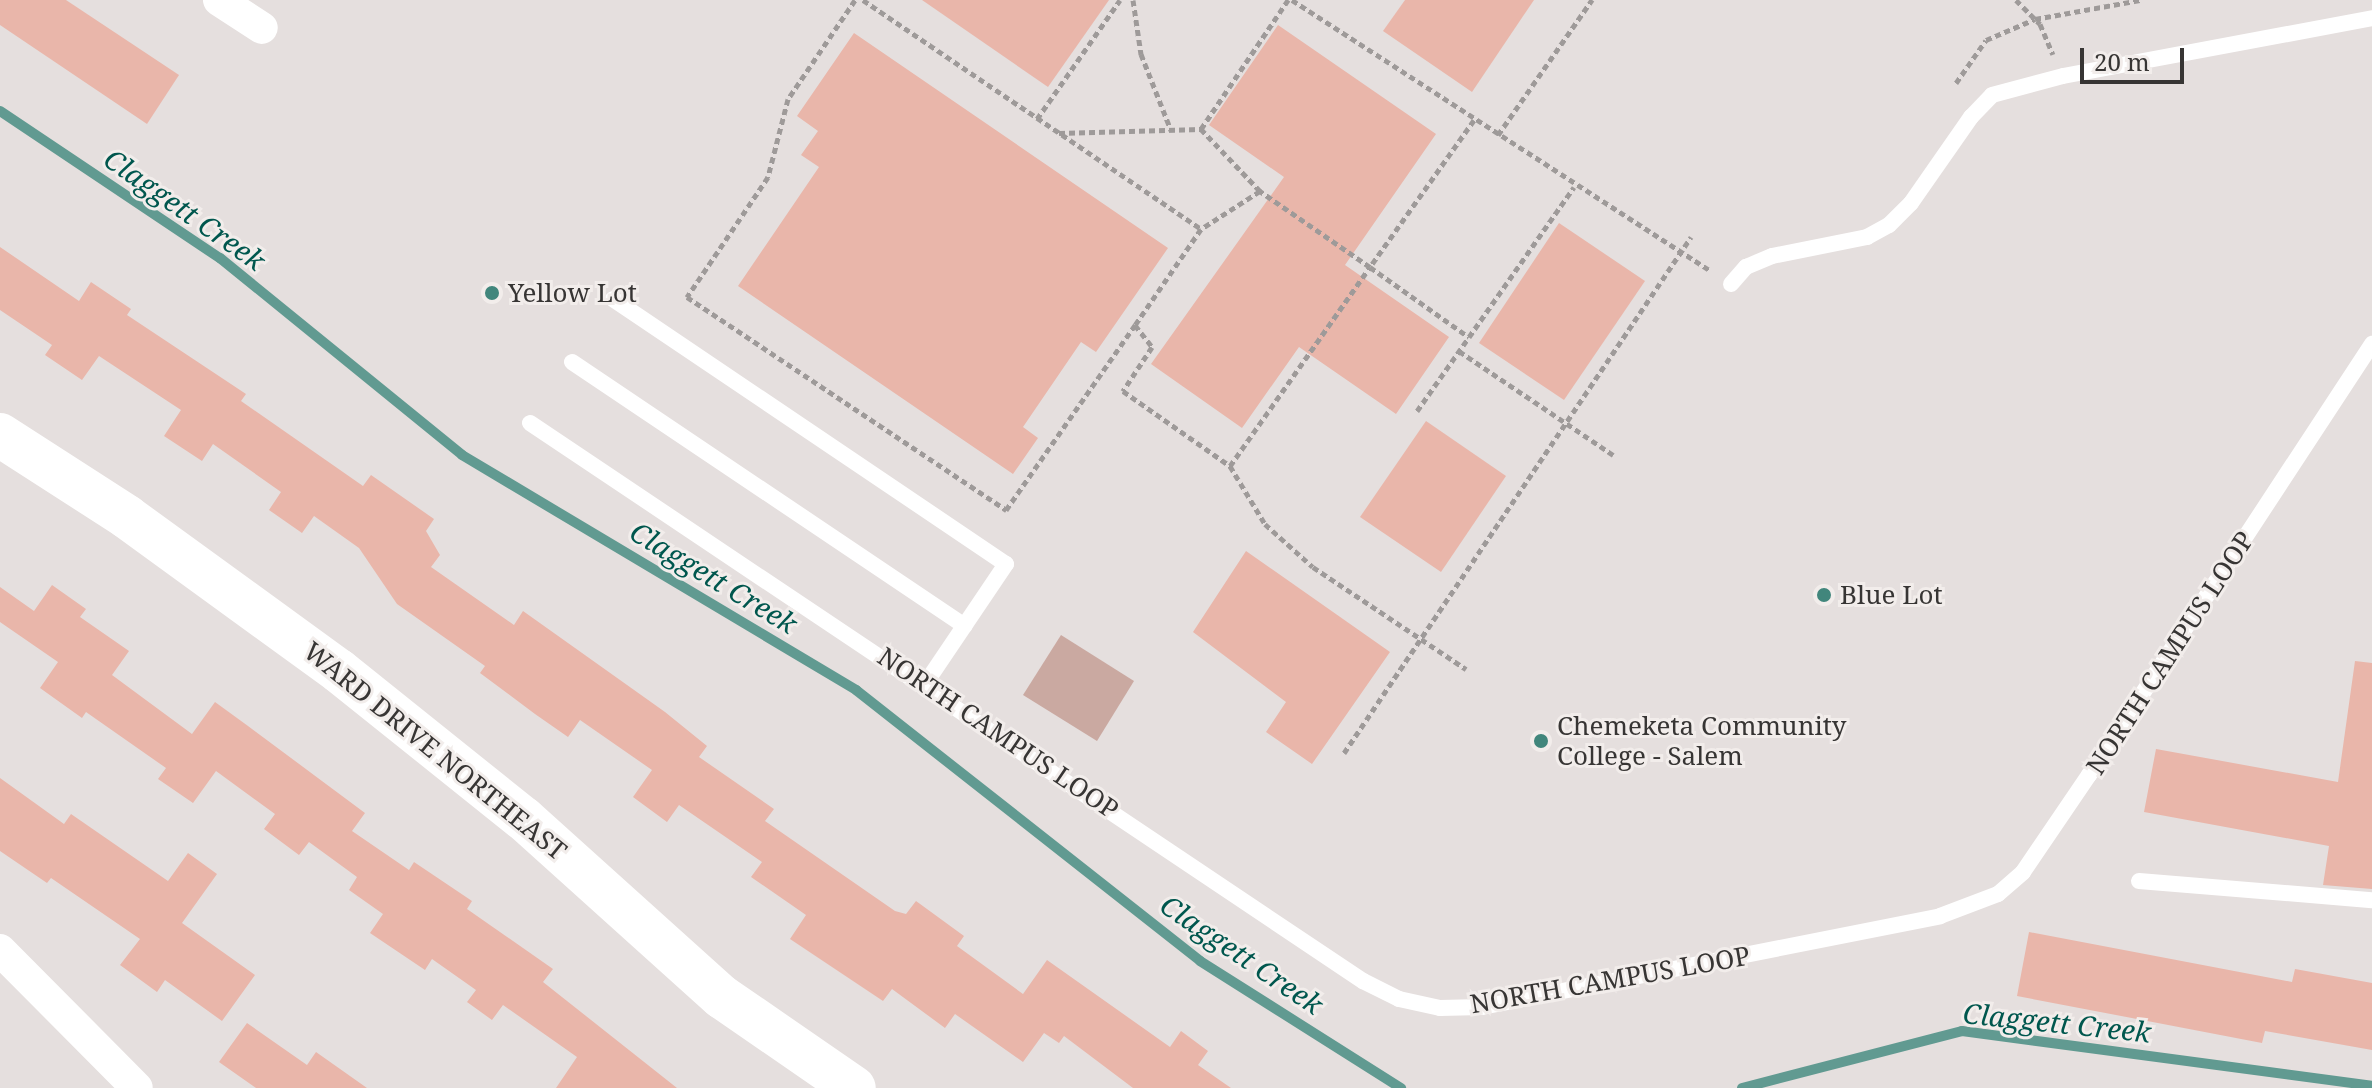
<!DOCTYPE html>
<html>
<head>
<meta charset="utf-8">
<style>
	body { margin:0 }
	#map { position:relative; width:2372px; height:1088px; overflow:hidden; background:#e5dfde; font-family:"Noto Serif",serif }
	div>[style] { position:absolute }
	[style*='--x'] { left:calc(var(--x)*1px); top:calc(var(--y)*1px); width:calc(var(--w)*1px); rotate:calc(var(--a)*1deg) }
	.green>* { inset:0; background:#caa9a1 }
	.stream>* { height:10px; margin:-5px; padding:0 5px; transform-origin:5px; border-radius:5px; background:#619a91 }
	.building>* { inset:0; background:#e9b6aa }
	.path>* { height:5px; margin-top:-2.5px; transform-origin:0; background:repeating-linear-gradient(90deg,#9e9a99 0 6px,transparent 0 10px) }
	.lane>* { height:16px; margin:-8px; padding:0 8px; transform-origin:8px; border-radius:8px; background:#fff }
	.street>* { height:32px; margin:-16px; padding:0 16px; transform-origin:16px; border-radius:16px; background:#fff }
	.secondary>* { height:44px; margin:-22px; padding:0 22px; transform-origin:22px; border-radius:22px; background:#fff }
	.dots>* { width:22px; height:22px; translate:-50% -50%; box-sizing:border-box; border:4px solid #f2edeb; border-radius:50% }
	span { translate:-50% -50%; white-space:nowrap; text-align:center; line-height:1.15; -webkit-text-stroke:6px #f2edeb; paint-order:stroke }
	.poi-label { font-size:26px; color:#373534 }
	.left { translate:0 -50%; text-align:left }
	.street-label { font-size:26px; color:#373534 }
	.water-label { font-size:28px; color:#00574e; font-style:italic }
	.scale { position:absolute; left:2080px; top:48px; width:104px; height:36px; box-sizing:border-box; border:4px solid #373534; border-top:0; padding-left:10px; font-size:24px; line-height:28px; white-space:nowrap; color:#373534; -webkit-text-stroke:6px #f2edeb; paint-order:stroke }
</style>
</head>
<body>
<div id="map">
	<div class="green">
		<i style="clip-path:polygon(1061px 635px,1134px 681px,1097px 741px,1023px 695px)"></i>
	</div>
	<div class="stream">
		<i style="--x:0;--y:111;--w:265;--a:33.8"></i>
		<i style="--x:220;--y:258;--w:312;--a:39.1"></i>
		<i style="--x:462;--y:455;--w:459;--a:30.8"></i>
		<i style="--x:856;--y:690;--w:438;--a:38.2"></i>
		<i style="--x:1200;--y:961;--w:238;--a:32.3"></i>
		<i style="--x:1742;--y:1088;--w:227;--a:-14.5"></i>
		<i style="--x:1962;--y:1031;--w:414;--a:7.6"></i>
	</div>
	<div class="building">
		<i style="clip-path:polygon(0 0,66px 0,179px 75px,147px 124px,0 25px)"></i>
		<i style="clip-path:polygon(922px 0,1109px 0,1048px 87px)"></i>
		<i style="clip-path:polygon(1405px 0,1534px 0,1472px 92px,1383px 31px)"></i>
		<i style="clip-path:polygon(1278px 25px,1436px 134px,1345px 265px,1449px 337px,1396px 414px,1299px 347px,1242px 428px,1151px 364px,1284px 177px,1209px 125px)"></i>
		<i style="clip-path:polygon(854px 33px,1168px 248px,1096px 352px,1081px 342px,1023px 427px,1038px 438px,1013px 474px,738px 286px,819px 167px,801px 155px,818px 131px,797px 116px)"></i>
		<i style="clip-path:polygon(1559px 223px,1645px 281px,1564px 400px,1479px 343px)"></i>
		<i style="clip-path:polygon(0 247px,79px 301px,91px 282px,131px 309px,127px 315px,246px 394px,241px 401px,363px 486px,371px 475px,434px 519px,426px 531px,440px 555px,431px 567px,514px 625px,523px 611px,665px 712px,707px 746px,699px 757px,774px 809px,765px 821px,895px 911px,906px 914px,916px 901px,964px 936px,957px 946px,1023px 994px,1047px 960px,1170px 1047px,1181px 1031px,1208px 1051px,1198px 1065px,1231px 1088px,1133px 1088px,1064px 1036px,1059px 1043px,1044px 1033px,1023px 1062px,955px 1014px,945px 1028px,892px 989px,883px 1001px,790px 939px,806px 915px,751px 877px,762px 862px,679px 805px,667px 822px,633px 797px,652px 770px,580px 720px,568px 737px,535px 714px,480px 673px,485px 666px,397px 604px,359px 548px,314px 516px,302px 533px,269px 510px,281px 492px,213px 444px,202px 461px,164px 436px,181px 410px,99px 356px,82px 380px,45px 355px,52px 345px,0 310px)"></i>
		<i style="clip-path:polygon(1426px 421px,1506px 476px,1441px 572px,1360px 517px)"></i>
		<i style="clip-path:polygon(1246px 551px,1390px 652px,1312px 764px,1266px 732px,1286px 702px,1193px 632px)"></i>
		<i style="clip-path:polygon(52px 585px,86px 609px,80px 617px,129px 651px,112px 675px,192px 734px,215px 702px,248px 726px,365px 813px,352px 831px,409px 870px,414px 862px,472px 901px,467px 909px,553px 969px,543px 982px,677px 1088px,556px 1088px,577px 1057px,503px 1005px,492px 1020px,467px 1002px,476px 990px,432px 959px,425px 970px,370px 933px,383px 914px,349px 890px,357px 877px,309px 842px,299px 855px,264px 829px,275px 814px,216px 771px,193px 803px,158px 779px,166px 768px,86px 712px,82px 718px,40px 688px,58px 662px,0 622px,0 587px,34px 611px)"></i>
		<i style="clip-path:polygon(2355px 661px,2372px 663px,2372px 889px,2323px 885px,2329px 846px,2144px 812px,2156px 749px,2338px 782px)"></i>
		<i style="clip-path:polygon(0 778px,64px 824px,71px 814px,168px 881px,188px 853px,217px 874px,182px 923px,255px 975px,222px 1021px,165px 980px,157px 992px,120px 965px,140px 939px,51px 878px,47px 883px,0 851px)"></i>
		<i style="clip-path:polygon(2029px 932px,2292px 982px,2295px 969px,2372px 983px,2372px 1050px,2265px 1031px,2262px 1043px,2017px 996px)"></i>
		<i style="clip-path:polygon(247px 1023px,307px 1065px,316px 1052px,367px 1088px,256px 1088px,219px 1062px)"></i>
	</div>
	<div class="path">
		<i style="--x:855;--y:0;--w:120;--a:124.1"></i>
		<i style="--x:788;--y:99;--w:81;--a:104.4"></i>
		<i style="--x:768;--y:177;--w:145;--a:124"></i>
		<i style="--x:687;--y:297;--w:384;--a:33.7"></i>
		<i style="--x:1006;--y:510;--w:226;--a:-55.1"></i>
		<i style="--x:863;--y:0;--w:408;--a:34.1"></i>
		<i style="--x:1133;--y:0;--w:55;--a:81.6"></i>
		<i style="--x:1141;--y:54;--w:82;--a:68.5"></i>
		<i style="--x:1292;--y:0;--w:498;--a:32.9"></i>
		<i style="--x:2016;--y:0;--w:34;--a:45"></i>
		<i style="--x:2040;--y:24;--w:33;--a:67"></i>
		<i style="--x:1956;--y:83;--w:52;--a:-55.1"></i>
		<i style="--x:1986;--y:40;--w:53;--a:-23.2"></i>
		<i style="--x:2035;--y:19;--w:108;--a:-10.2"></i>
		<i style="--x:1037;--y:119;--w:145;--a:-55.1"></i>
		<i style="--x:1474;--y:120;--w:180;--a:125.3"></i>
		<i style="--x:1370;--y:267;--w:121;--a:35.3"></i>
		<i style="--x:1469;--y:337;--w:183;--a:-55"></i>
		<i style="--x:1059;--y:133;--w:142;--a:-1.6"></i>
		<i style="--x:1498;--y:135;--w:165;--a:-55.2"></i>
		<i style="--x:1260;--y:191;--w:70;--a:147.2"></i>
		<i style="--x:1201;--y:229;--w:116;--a:124.5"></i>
		<i style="--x:1135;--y:325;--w:28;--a:52"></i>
		<i style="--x:1152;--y:347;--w:53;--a:123.4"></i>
		<i style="--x:1123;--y:391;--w:131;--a:35"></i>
		<i style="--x:1230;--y:466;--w:68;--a:58.9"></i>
		<i style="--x:1265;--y:524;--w:64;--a:41.9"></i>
		<i style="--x:1313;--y:567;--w:184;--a:33.7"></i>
		<i style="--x:1459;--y:351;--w:186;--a:34"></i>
		<i style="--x:1417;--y:411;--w:90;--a:-54.9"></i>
		<i style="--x:1230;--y:466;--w:243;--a:-54.9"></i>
		<i style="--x:1370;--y:267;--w:134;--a:-145.4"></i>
		<i style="--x:1260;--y:191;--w:86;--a:-133.6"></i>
		<i style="--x:1201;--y:129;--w:156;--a:-56"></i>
		<i style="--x:1344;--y:753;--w:622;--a:-56.08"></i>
	</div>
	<div class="lane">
		<i style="--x:1731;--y:284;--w:23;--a:-49"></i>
		<i style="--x:1746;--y:267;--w:28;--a:-23"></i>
		<i style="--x:1772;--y:256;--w:97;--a:-11.3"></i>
		<i style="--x:1867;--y:237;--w:25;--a:-29"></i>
		<i style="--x:1889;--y:225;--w:31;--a:-45"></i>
		<i style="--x:1911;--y:203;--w:105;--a:-55.1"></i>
		<i style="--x:1971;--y:117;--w:30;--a:-46"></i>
		<i style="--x:1992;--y:95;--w:73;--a:-15"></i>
		<i style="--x:2063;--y:76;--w:314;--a:-10.6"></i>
		<i style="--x:613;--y:299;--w:474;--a:34"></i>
		<i style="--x:1006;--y:564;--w:145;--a:124"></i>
		<i style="--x:572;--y:362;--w:473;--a:33.9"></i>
		<i style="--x:530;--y:423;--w:1003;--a:33.82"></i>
		<i style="--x:1363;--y:981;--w:40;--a:26.6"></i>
		<i style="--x:1399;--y:999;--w:42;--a:12.4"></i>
		<i style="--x:1440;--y:1008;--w:42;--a:-1.4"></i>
		<i style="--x:1482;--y:1007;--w:467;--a:-11.2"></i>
		<i style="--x:1940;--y:916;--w:62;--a:-20.8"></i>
		<i style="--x:1998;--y:894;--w:33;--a:-41"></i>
		<i style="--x:2023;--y:872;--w:117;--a:-55.8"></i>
		<i style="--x:2089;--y:775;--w:516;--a:-56.71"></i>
		<i style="--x:2139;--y:881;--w:234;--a:4.7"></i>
	</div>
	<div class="street">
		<i style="--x:219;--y:0;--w:51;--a:33.1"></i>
		<i style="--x:0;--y:950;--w:194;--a:45.2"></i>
	</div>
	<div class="secondary">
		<i style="--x:0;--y:435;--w:151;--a:32.8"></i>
		<i style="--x:127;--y:517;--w:262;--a:36"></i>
		<i style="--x:339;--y:671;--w:237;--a:38.7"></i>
		<i style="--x:524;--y:819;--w:266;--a:42"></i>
		<i style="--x:722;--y:997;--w:160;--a:34.6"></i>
	</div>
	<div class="dots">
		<i style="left:492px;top:293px;background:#41867c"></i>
		<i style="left:1824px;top:595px;background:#41867c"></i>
		<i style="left:1541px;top:741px;background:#41867c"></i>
	</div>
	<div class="poi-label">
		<span class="left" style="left:508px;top:293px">Yellow Lot</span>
		<span class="left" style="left:1840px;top:595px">Blue Lot</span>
		<span class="left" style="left:1557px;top:741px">Chemeketa Community<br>College - Salem</span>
	</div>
	<div class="street-label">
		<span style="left:2170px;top:653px;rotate:-57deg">NORTH CAMPUS LOOP</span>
		<span style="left:998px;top:733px;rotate:34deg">NORTH CAMPUS LOOP</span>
		<span style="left:435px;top:751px;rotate:39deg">WARD DRIVE NORTHEAST</span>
		<span style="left:1610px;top:980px;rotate:-10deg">NORTH CAMPUS LOOP</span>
	</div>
	<div class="water-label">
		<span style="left:185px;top:209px;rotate:35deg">Claggett Creek</span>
		<span style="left:714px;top:577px;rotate:31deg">Claggett Creek</span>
		<span style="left:1242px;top:954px;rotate:34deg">Claggett Creek</span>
		<span style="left:2057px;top:1022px;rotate:6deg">Claggett Creek</span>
	</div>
	<div class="scale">20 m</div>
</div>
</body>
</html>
